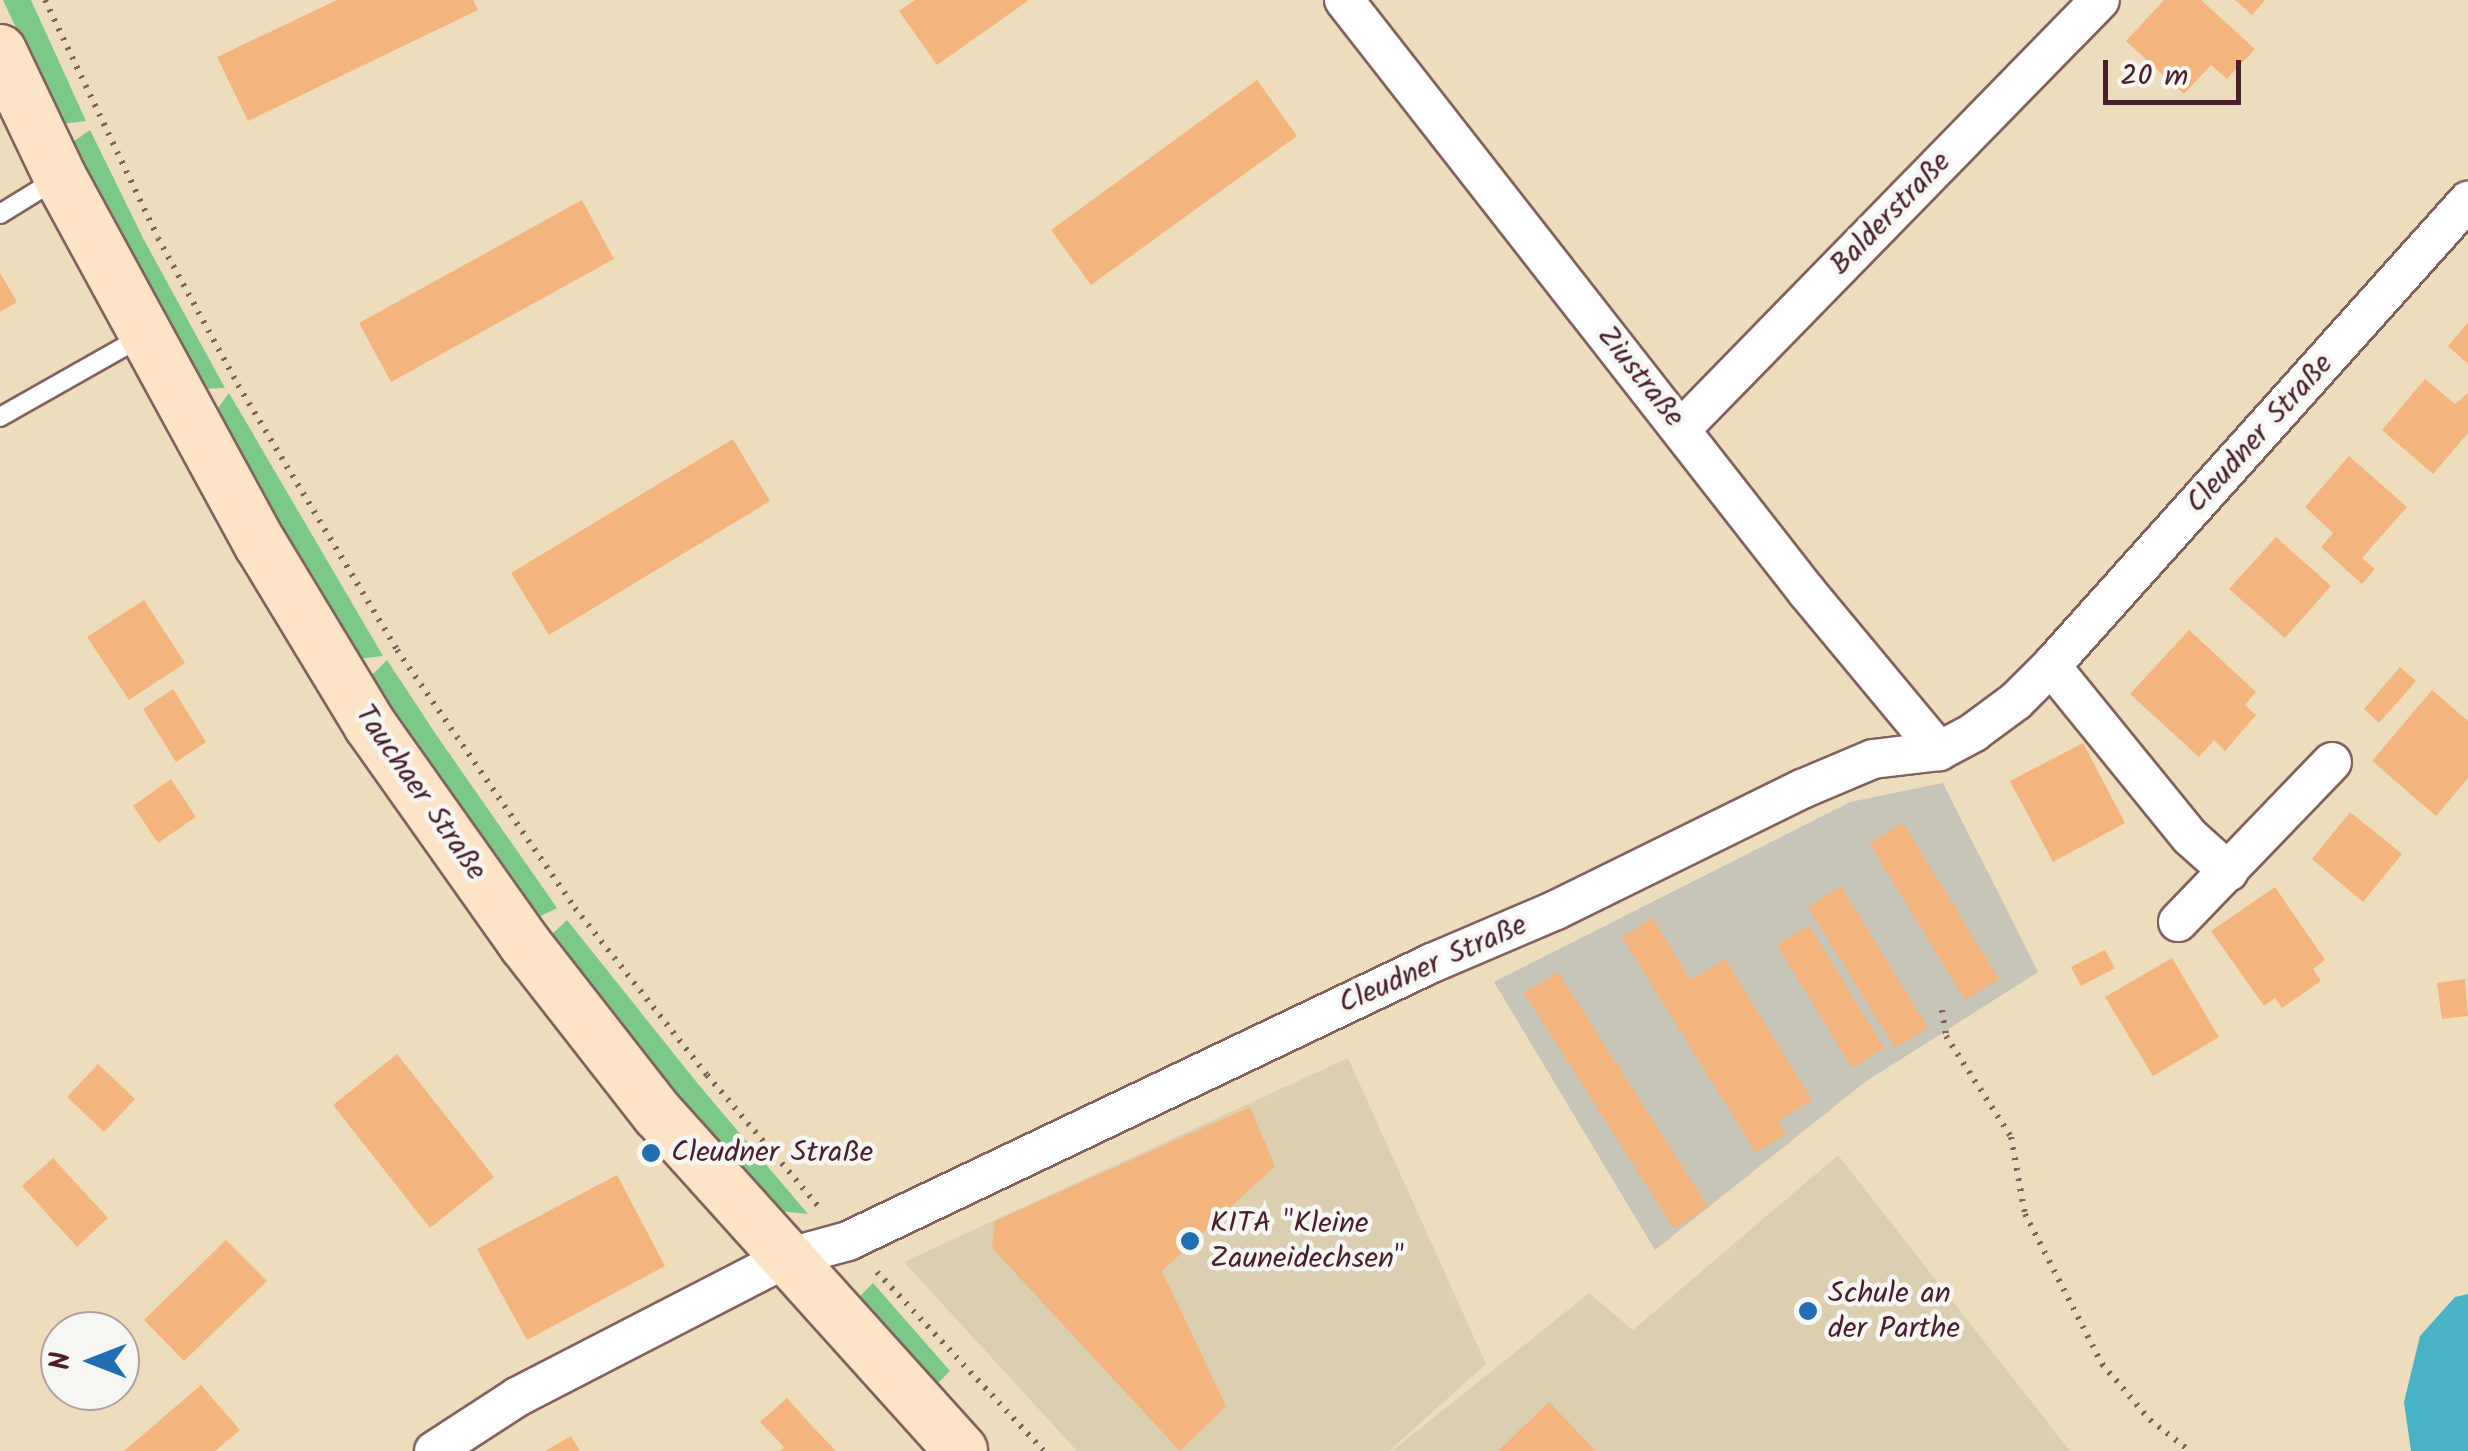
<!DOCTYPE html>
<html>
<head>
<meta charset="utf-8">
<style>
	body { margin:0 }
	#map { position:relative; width:2468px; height:1451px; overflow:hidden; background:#eeddbc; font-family:Kalam,sans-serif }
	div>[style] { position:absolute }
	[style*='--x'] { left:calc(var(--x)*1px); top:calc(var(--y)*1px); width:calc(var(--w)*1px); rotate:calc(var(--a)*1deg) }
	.built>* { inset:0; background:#dccfb1 }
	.industrial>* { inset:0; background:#c7c4b8 }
	.green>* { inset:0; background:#7bc887 }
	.water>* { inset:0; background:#47b3c5 }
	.building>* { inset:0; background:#f3b57d }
	.path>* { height:6px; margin-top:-3px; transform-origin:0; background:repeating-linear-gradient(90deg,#83625e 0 2.5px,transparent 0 10.5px) }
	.roads { filter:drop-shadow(2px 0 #83625e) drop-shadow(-2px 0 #83625e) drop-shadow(0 2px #83625e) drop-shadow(0 -2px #83625e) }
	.lane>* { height:18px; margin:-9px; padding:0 9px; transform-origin:9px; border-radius:9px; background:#fff }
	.street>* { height:38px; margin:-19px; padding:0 19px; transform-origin:19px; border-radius:19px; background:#fff }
	.secondary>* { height:52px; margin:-26px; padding:0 26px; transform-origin:26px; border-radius:26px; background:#fee4c6 }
	.dots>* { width:28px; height:28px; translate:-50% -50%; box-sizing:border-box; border:5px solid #f6f6f2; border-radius:50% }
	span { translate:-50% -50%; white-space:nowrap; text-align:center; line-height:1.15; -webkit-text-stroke:9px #f6f6f2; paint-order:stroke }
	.street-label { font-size:30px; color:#4a1f2b }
	.poi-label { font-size:30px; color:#4a1f2b }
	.left { translate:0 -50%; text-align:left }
	.north { position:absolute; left:40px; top:1311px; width:100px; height:100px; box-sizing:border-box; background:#f6f6f2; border:2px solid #b1a0a2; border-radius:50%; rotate:270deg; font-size:28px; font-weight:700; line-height:40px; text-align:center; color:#4a1f2b }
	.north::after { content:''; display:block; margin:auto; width:35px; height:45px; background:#1f6fb2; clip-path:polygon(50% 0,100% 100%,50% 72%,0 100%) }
	.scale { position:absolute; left:2103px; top:60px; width:138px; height:45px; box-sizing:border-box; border:5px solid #4a1f2b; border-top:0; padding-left:12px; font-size:30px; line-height:35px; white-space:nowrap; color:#4a1f2b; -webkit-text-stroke:8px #f6f6f2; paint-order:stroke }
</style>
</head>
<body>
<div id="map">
	<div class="built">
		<i style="clip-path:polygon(1348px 1058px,1486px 1364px,1389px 1451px,1077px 1451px,904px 1262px)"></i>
		<i style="clip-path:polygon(1838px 1155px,2070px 1451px,1392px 1451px,1589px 1293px,1633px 1330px)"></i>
	</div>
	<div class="industrial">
		<i style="clip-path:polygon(1943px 783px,2038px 972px,1865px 1082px,1655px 1250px,1494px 982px,1850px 802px)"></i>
	</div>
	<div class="green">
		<i style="clip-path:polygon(3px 0,31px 0,86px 121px,61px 124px)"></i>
		<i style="clip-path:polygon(90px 130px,144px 240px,225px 388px,200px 389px,70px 144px)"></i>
		<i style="clip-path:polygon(229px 393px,383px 656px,358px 659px,213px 415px)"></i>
		<i style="clip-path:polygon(387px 660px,437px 736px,557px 908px,537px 918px,370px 677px)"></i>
		<i style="clip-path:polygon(567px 920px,698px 1084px,808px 1214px,780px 1211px,766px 1201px,677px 1095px,549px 937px)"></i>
		<i style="clip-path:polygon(873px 1283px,950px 1371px,934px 1387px,860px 1308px,859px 1297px)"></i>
	</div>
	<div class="water">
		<i style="clip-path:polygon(2468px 1294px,2468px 1451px,2411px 1451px,2404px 1402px,2420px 1336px,2455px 1297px)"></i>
	</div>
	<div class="building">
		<i style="clip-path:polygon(337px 0,473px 0,478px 10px,248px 121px,217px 57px)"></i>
		<i style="clip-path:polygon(915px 0,1029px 0,937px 65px,899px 11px)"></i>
		<i style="clip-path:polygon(2164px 0,2201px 0,2255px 49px,2227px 79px,2211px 65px,2184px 94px,2126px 41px)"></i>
		<i style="clip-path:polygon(2235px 0,2265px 0,2252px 15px)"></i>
		<i style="clip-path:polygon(1257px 80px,1297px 136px,1091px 285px,1051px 230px)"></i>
		<i style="clip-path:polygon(582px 200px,614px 259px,391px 382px,359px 323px)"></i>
		<i style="clip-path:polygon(0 273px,17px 302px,0 312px)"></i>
		<i style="clip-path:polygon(2468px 323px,2468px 364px,2448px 346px)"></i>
		<i style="clip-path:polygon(2425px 379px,2455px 404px,2468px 393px,2468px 433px,2433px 474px,2382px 430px)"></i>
		<i style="clip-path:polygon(733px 439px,770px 501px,549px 635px,511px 573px)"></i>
		<i style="clip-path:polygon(2349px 456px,2407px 507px,2362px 558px,2375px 569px,2362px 584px,2321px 547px,2333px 533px,2305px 507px)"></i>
		<i style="clip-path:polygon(2276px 537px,2331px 586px,2285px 638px,2229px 589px)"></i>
		<i style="clip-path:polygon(144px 600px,185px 663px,129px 700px,87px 637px)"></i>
		<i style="clip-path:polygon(2189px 630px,2256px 692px,2245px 705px,2256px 715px,2225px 751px,2214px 740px,2199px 757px,2130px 694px)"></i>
		<i style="clip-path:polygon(2400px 667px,2416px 681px,2379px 723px,2364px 709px)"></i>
		<i style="clip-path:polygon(173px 689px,206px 742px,176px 762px,143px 709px)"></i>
		<i style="clip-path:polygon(2432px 690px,2468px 721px,2468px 778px,2436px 816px,2372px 761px)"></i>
		<i style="clip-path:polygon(2083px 743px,2125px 823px,2053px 862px,2010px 781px)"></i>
		<i style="clip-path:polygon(171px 779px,196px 817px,158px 843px,133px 806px)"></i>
		<i style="clip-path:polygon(2350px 812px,2402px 854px,2363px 902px,2312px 859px)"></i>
		<i style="clip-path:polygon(1903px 823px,1999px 979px,1965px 1000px,1869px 843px)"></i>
		<i style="clip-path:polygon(1841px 886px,1928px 1028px,1895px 1048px,1808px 907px)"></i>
		<i style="clip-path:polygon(2275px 887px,2325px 960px,2313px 969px,2321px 981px,2282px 1008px,2275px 998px,2264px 1006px,2211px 931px)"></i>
		<i style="clip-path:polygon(1652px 918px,1691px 980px,1725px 959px,1812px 1100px,1778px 1121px,1786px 1134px,1756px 1153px,1622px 937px)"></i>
		<i style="clip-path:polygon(1809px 925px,1884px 1048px,1852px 1068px,1777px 945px)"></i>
		<i style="clip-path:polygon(2105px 950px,2115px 968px,2081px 986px,2071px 967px)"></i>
		<i style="clip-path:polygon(2172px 958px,2219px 1037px,2153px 1076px,2105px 997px)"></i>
		<i style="clip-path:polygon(1558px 972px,1708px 1207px,1674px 1229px,1524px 993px)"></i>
		<i style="clip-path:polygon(2465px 979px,2468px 1016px,2442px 1019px,2437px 983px)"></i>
		<i style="clip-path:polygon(397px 1054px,494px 1177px,430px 1228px,333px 1105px)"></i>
		<i style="clip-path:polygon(98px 1064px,135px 1099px,104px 1132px,67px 1097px)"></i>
		<i style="clip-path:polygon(1250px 1107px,1275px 1166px,1162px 1271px,1226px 1406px,1180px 1451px,992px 1248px,995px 1221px)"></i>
		<i style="clip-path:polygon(53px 1158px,108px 1218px,77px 1247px,22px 1186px)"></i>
		<i style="clip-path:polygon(617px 1175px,665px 1266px,527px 1340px,477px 1249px)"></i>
		<i style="clip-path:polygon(226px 1240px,267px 1281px,184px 1361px,144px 1320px)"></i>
		<i style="clip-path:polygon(201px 1385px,240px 1430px,215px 1451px,124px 1451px)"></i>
		<i style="clip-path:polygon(787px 1398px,810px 1424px,836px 1451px,780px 1451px,784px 1447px,760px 1422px)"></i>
		<i style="clip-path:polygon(1549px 1402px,1596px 1451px,1498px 1451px)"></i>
		<i style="clip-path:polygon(571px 1436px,580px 1451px,545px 1451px)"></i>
	</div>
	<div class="path">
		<i style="--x:45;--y:0;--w:263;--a:64.6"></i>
		<i style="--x:158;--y:238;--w:167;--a:61.4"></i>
		<i style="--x:238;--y:385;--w:309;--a:59"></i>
		<i style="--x:397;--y:650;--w:313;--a:55.4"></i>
		<i style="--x:575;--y:908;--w:213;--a:51.7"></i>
		<i style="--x:707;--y:1075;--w:172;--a:49.7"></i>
		<i style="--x:1942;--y:1010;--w:26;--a:81"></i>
		<i style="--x:1946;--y:1036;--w:120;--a:57.2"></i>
		<i style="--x:2011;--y:1137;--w:78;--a:79.7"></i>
		<i style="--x:2025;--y:1214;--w:169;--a:62.8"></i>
		<i style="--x:2102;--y:1364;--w:74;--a:49.4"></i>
		<i style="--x:2150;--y:1420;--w:51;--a:37.8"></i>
		<i style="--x:877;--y:1272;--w:245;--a:47"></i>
	</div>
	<div class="roads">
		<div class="lane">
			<i style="--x:0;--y:214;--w:65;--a:-31.7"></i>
			<i style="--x:0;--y:417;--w:164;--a:-29.5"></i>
		</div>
		<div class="street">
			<i style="--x:1344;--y:0;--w:752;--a:51.97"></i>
			<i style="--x:1807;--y:592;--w:207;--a:50.3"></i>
			<i style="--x:1682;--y:428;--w:598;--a:-45.68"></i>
			<i style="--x:2051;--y:666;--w:220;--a:50.9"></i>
			<i style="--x:2190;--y:837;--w:52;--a:41.9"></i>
			<i style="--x:2178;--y:922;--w:222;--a:-46.1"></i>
			<i style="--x:434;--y:1451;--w:99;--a:-33"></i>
			<i style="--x:517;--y:1397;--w:303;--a:-27.3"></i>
			<i style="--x:786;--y:1258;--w:64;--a:-15.3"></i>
			<i style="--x:848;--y:1241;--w:647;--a:-25.46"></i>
			<i style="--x:1432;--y:963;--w:135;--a:-23.1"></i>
			<i style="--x:1556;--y:910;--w:274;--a:-26.2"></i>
			<i style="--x:1802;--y:789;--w:77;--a:-22.9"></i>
			<i style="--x:1873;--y:759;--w:66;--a:-6.9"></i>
			<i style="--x:1939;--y:751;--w:40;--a:-28"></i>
			<i style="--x:1974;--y:732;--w:52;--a:-36.4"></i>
			<i style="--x:2016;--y:701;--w:49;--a:-45"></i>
			<i style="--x:2051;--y:666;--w:625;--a:-48.12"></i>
		</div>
		<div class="secondary">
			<i style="--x:0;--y:51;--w:140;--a:64.5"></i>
			<i style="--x:60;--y:177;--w:419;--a:61.4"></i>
			<i style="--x:261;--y:545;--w:210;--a:58.8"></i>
			<i style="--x:370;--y:725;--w:268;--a:54.7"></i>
			<i style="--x:525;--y:944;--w:216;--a:52"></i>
			<i style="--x:658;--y:1114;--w:453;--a:48"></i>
		</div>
	</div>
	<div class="dots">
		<i style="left:651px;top:1153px;background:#1f6fb2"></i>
		<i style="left:1190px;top:1241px;background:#1f6fb2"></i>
		<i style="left:1808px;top:1311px;background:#1f6fb2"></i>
	</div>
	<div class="street-label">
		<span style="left:1891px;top:214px;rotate:-46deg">Balderstraße</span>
		<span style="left:1640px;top:377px;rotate:51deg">Ziustraße</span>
		<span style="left:2260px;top:434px;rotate:-48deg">Cleudner Straße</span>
		<span style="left:420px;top:793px;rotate:55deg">Tauchaer Straße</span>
		<span style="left:1433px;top:965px;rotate:-24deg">Cleudner Straße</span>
	</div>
	<div class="poi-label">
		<span class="left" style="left:671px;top:1153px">Cleudner Straße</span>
		<span class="left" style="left:1210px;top:1241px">KITA "Kleine<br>Zauneidechsen"</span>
		<span class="left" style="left:1828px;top:1311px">Schule an<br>der Parthe</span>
	</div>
	<div class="north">N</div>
	<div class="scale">20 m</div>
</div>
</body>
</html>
